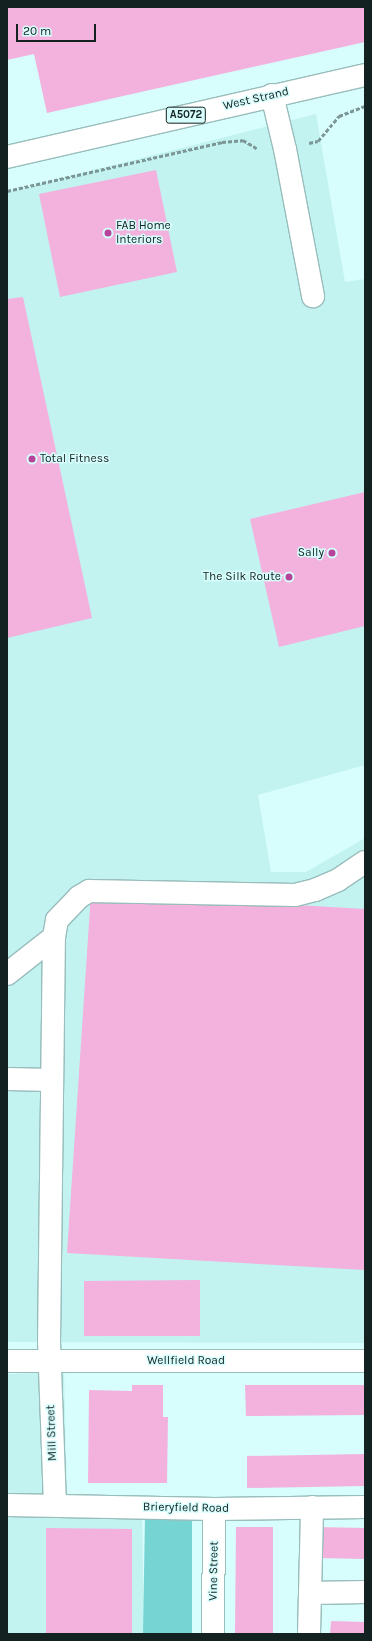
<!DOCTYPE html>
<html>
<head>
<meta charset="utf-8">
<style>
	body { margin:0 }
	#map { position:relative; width:372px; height:1641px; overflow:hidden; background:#d7fdfc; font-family:Karla,sans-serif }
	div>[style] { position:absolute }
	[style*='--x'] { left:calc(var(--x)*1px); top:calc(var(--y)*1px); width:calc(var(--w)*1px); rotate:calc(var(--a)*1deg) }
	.built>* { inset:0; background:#c2f3f1 }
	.green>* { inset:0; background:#76d4d2 }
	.building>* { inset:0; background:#f3b1dd }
	.path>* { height:2.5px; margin-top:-1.25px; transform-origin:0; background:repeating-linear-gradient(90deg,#7b9695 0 4px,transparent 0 6px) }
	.roads { filter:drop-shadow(1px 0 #98bdbb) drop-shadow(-1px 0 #98bdbb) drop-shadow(0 1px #98bdbb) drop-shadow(0 -1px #98bdbb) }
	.minor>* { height:22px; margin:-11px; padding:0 11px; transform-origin:11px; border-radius:11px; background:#fff }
	.highway>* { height:22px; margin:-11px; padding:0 11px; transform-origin:11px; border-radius:11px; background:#fff }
	.dots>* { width:11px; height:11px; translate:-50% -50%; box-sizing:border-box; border:2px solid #d7fdfc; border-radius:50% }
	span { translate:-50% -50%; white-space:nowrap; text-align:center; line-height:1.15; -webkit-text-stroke:3px #d7fdfc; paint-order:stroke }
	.shield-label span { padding:1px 3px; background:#d7fdfc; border:1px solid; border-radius:3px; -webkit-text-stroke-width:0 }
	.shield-label { font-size:11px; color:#132221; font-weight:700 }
	.street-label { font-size:12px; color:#132221 }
	.poi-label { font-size:12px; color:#132221 }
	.left { translate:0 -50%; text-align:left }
	.right { translate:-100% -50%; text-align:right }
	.frame { position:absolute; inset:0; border:8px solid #132221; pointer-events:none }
	.scale { position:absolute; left:16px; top:24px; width:80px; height:18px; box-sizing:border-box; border:2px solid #132221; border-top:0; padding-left:5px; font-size:12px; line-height:14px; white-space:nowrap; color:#132221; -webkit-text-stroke:3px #d7fdfc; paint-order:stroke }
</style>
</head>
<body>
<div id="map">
	<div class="built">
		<i style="clip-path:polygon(316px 114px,345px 282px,365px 279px,365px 765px,258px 795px,271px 872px,306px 872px,365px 838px,365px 1343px,7px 1342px,7px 192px)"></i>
		<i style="clip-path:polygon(64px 1372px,67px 1499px,142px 1502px,144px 1634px,7px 1634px,7px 1374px)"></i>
	</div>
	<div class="green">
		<i style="clip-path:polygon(192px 1516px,192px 1634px,143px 1634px,145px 1517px)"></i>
	</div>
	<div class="building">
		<i style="clip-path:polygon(7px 7px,365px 7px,365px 42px,47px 113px,34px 54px,7px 60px)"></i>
		<i style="clip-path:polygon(156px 170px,177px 272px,60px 297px,39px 194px)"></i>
		<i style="clip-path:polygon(23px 297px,92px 618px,7px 638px,7px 299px)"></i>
		<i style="clip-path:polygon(365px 492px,365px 626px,279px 647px,250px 519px)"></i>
		<i style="clip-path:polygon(91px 893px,365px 909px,365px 1270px,67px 1253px)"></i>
		<i style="clip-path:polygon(200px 1280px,200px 1336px,84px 1336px,84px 1281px)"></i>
		<i style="clip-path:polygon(132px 1385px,163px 1385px,163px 1417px,168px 1417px,167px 1483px,88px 1483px,89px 1390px,132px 1391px)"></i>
		<i style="clip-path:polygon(245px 1385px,365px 1385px,365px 1415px,246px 1416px)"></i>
		<i style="clip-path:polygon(365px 1454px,365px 1486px,247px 1488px,247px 1456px)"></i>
		<i style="clip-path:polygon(236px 1527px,273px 1527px,273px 1634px,235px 1634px)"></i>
		<i style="clip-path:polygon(317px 1527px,365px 1528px,365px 1559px,317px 1558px)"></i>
		<i style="clip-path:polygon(46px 1528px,132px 1529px,132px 1634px,46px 1634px)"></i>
		<i style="clip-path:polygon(331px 1621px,365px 1622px,365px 1634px,330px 1634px)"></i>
	</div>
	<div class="path">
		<i style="--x:309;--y:143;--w:9;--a:-13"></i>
		<i style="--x:318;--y:141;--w:33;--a:-50"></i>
		<i style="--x:339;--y:116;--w:28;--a:-21"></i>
		<i style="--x:7;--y:191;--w:221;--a:-12.8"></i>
		<i style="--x:222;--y:142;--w:21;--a:-5"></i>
		<i style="--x:243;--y:140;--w:17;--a:31"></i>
	</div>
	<div class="roads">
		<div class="minor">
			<i style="--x:272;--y:95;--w:56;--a:76.5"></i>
			<i style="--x:285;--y:149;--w:150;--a:79.2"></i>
			<i style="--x:7;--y:974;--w:60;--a:-38.2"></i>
			<i style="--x:7;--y:1079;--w:45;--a:1.3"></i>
			<i style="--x:7;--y:1361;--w:358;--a:0"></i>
			<i style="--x:7;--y:1505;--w:207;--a:1.1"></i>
			<i style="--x:214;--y:1509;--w:151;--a:-0.8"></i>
			<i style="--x:55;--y:1505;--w:163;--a:-92.1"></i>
			<i style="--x:49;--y:1342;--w:405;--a:-89.3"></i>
			<i style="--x:54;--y:937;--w:17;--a:-80"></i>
			<i style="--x:57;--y:920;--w:32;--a:-46"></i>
			<i style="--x:79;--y:897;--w:12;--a:-31"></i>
			<i style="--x:89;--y:891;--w:206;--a:1.1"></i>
			<i style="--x:295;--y:895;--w:21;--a:-14"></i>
			<i style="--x:315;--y:890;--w:25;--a:-23"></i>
			<i style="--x:338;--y:880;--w:32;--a:-34"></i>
			<i style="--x:310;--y:1593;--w:55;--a:-1"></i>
			<i style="--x:213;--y:1634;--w:125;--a:-89.5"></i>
			<i style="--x:309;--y:1634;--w:127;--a:-88.6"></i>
		</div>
		<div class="highway">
			<i style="--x:7;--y:157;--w:367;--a:-12.9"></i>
		</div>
	</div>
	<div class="dots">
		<i style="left:108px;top:233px;background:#b74299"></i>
		<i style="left:32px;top:459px;background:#b74299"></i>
		<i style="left:332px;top:553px;background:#b74299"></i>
		<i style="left:289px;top:577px;background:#b74299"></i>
	</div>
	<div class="shield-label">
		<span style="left:186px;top:115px">A5072</span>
	</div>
	<div class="street-label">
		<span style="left:256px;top:99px;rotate:-13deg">West Strand</span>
		<span style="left:186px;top:1361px">Wellfield Road</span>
		<span style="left:52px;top:1433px;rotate:-92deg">Mill Street</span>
		<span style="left:186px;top:1508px;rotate:1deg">Brieryfield Road</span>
		<span style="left:214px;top:1571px;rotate:-89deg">Vine Street</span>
	</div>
	<div class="poi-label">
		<span class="left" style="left:116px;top:233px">FAB Home<br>Interiors</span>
		<span class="left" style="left:40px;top:459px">Total Fitness</span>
		<span class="right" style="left:324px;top:553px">Sally</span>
		<span class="right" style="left:281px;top:577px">The Silk Route</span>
	</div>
	<div class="frame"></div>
	<div class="scale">20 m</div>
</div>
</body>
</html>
